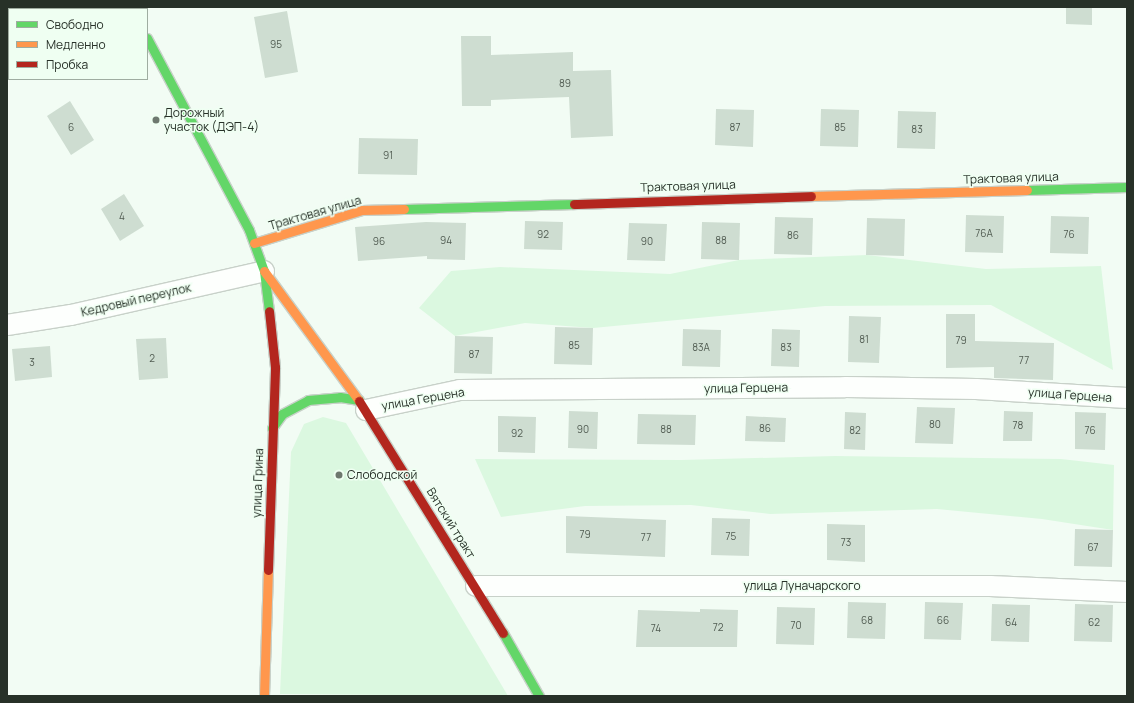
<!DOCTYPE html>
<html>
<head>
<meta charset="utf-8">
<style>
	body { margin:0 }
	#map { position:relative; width:1134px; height:703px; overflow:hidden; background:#f2fcf4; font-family:Manrope,sans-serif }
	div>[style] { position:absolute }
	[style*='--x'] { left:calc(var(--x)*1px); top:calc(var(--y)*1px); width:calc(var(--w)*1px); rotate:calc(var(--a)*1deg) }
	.green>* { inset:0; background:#dbf8e0 }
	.building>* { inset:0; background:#ceddd1 }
	.roads { filter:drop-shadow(1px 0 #c8d1c9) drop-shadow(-1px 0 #c8d1c9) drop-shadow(0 1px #c8d1c9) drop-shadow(0 -1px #c8d1c9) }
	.street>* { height:20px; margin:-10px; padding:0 10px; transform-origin:10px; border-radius:10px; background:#fdfffd }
	.fast>* { height:9px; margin:-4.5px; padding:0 4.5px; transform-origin:4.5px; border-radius:4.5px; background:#63d668 }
	.slow>* { height:9px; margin:-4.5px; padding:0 4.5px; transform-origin:4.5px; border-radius:4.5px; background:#ff974d }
	.jam>* { height:9px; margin:-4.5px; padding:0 4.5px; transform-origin:4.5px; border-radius:4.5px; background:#b3261e }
	.dots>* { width:11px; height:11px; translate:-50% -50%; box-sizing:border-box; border:2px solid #effff2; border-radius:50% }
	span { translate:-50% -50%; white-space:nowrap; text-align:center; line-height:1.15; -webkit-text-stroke:3px #effff2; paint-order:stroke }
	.number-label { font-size:10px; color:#515c52 }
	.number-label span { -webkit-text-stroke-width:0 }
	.poi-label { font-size:12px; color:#273128 }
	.left { translate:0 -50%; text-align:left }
	.street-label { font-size:12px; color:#273128 }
	.frame { position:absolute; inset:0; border:8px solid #273128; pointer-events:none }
	.legend { position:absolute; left:8px; top:8px; width:140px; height:72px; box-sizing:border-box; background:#effff2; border:1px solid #9fada1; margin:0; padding:5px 7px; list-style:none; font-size:12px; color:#273128 }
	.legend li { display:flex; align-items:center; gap:8px; height:20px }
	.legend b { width:20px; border:1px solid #9fada1 }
</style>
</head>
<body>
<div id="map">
	<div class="green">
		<i style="clip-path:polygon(867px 255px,986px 269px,1101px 266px,1113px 370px,991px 305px,825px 306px,593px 328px,525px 323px,455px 336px,419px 308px,451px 271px,500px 267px,670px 274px,739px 260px)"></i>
		<i style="clip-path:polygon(323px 417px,346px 423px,508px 696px,280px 694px,291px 452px,304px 424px)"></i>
		<i style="clip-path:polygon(835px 456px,1061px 459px,1114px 465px,1113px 530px,1042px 519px,937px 509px,770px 514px,691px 505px,585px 506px,501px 517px,475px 459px,681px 460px)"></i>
	</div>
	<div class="building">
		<i style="clip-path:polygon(1066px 7px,1092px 7px,1092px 25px,1066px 24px)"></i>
		<i style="clip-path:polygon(287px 11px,298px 72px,265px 78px,254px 17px)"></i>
		<i style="clip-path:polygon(461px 36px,491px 36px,491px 55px,573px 52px,573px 71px,611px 70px,613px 136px,571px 138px,569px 97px,491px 100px,491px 106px,462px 106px)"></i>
		<i style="clip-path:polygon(70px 101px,94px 140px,71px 155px,47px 116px)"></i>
		<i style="clip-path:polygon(716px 109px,754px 110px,753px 147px,715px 145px)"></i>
		<i style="clip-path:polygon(821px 109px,859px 110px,858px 147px,820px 146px)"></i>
		<i style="clip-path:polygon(898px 111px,936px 112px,935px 149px,897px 148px)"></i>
		<i style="clip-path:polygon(359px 138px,418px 139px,417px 175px,358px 174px)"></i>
		<i style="clip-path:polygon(124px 194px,144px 226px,120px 241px,101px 209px)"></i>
		<i style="clip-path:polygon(966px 215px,1004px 216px,1003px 253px,965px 252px)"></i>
		<i style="clip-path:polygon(1051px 216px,1089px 217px,1088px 254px,1050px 253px)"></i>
		<i style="clip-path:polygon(775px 217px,813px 218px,812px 255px,774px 254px)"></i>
		<i style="clip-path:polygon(867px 218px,905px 219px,904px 256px,866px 255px)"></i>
		<i style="clip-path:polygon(525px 221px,563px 222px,562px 250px,524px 249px)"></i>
		<i style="clip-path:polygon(426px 222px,466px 223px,465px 260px,427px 259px,427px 256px,358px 261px,355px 227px)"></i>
		<i style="clip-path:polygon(702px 222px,740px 223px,739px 260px,701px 259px)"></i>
		<i style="clip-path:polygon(629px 223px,667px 224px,665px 261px,627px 260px)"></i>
		<i style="clip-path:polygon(946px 314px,975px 314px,975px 341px,1054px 343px,1053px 380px,994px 378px,994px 367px,946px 368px)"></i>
		<i style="clip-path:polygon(849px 316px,881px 317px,879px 363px,848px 362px)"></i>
		<i style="clip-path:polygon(555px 327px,593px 328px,592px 365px,554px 364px)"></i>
		<i style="clip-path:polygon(683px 329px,721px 330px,720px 367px,682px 366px)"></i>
		<i style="clip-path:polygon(772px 329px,800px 330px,799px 367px,771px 366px)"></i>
		<i style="clip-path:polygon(455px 336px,493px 337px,492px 374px,454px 373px)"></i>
		<i style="clip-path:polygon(166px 338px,168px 378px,139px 380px,136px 339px)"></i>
		<i style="clip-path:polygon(50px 346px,52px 377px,15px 381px,12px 349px)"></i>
		<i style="clip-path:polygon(917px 407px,955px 408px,953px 444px,915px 443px)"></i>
		<i style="clip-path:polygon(569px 411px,598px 412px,597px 449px,568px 448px)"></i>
		<i style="clip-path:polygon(1004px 411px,1033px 412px,1032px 441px,1003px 441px)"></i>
		<i style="clip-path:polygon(845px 412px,866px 413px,865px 450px,844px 449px)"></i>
		<i style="clip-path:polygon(1075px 412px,1106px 413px,1105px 450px,1075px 449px)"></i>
		<i style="clip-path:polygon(638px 414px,696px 415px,695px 445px,637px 444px)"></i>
		<i style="clip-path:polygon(498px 416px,536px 417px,535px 453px,498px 452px)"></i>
		<i style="clip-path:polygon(746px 416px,786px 418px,785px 442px,745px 441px)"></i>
		<i style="clip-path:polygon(566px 516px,666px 520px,665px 557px,566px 553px)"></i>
		<i style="clip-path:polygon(712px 518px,750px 519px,749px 556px,711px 555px)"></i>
		<i style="clip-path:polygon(827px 524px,865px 525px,865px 562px,827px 560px)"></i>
		<i style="clip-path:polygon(1075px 529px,1113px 530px,1112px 567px,1074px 566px)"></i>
		<i style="clip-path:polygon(848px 602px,886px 603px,885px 639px,847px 638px)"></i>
		<i style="clip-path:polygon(925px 602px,963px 603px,961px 640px,924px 639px)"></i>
		<i style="clip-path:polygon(992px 604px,1030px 605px,1029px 642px,991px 641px)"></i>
		<i style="clip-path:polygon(1075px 604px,1113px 605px,1112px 642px,1074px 641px)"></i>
		<i style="clip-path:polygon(777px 607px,815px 608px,814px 645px,776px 644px)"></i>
		<i style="clip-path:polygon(700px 609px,738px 610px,737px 647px,636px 647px,638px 610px,700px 612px)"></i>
	</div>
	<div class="roads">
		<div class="street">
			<i style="--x:7;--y:325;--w:65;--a:-8.9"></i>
			<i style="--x:71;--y:315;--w:198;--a:-12.8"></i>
			<i style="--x:366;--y:410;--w:96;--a:-12"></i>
			<i style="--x:460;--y:390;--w:385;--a:-0.4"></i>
			<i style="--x:845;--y:387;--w:131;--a:0.9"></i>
			<i style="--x:976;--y:389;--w:151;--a:3.4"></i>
			<i style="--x:476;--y:586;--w:514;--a:0"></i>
			<i style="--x:990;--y:586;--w:137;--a:2.5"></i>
		</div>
		<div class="fast">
			<i style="--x:147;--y:38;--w:217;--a:62"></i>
			<i style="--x:249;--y:230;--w:44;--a:69.9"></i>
			<i style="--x:264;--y:271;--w:40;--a:82.9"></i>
			<i style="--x:1027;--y:190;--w:100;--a:-1.7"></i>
			<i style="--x:404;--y:209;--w:170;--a:-1.7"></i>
			<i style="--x:272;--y:428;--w:17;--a:-54"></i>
			<i style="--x:282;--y:414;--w:30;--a:-28"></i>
			<i style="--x:308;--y:400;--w:32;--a:-5"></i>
			<i style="--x:340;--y:397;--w:19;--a:9"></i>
			<i style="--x:503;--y:633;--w:73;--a:60.3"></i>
		</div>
		<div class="slow">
			<i style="--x:811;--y:196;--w:216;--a:-1.6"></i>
			<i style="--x:254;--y:243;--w:113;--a:-17"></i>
			<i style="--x:362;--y:210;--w:42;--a:-1.4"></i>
			<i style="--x:264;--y:271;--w:161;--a:53.8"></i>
			<i style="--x:264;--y:696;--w:126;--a:-88.2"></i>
		</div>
		<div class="jam">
			<i style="--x:130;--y:7;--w:3;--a:45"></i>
			<i style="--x:574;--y:204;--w:237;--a:-1.9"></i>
			<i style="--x:359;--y:401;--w:273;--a:58.2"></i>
			<i style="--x:268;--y:570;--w:203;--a:-88"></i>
			<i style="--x:275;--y:367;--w:56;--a:-96.1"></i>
		</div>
	</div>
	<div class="dots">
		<i style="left:156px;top:120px;background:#6e786f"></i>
		<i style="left:339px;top:475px;background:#6e786f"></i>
	</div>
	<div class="number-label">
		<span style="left:276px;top:45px">95</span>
		<span style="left:565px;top:84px">89</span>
		<span style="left:71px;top:128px">6</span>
		<span style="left:735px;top:128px">87</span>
		<span style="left:840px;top:128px">85</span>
		<span style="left:917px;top:130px">83</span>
		<span style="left:388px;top:156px">91</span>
		<span style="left:122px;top:217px">4</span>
		<span style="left:984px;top:234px">76А</span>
		<span style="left:543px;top:235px">92</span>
		<span style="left:1069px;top:235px">76</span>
		<span style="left:793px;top:236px">86</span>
		<span style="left:446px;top:241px">94</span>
		<span style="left:721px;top:241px">88</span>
		<span style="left:379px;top:242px">96</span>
		<span style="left:647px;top:242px">90</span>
		<span style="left:864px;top:340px">81</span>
		<span style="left:961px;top:341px">79</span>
		<span style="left:574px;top:346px">85</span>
		<span style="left:701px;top:348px">83А</span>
		<span style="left:786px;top:348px">83</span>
		<span style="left:474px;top:355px">87</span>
		<span style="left:152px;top:359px">2</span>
		<span style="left:1024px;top:361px">77</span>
		<span style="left:32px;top:363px">3</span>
		<span style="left:935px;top:425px">80</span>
		<span style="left:1018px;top:426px">78</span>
		<span style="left:765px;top:429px">86</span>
		<span style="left:583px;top:430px">90</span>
		<span style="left:666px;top:430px">88</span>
		<span style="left:855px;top:431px">82</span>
		<span style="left:1090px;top:431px">76</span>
		<span style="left:517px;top:434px">92</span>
		<span style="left:585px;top:535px">79</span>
		<span style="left:731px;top:537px">75</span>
		<span style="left:646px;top:538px">77</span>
		<span style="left:846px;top:543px">73</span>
		<span style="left:1093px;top:548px">67</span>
		<span style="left:867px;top:621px">68</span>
		<span style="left:943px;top:621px">66</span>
		<span style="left:1011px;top:623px">64</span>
		<span style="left:1094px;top:623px">62</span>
		<span style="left:796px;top:626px">70</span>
		<span style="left:718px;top:628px">72</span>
		<span style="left:656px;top:629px">74</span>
	</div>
	<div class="poi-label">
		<span class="left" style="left:164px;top:120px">Дорожный<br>участок (ДЭП-4)</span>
		<span class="left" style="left:347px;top:475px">Слободской</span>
	</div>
	<div class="street-label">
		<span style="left:1011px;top:178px;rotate:-2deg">Трактовая улица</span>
		<span style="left:688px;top:186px;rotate:-2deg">Трактовая улица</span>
		<span style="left:315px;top:213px;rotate:-16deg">Трактовая улица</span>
		<span style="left:136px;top:300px;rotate:-13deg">Кедровый переулок</span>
		<span style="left:746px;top:388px;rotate:-1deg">улица Герцена</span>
		<span style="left:1070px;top:395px;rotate:4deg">улица Герцена</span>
		<span style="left:423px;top:399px;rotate:-10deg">улица Герцена</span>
		<span style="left:258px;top:483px;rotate:-88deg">улица Грина</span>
		<span style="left:451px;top:523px;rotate:58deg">Вятский тракт</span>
		<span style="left:802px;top:586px">улица Луначарского</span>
	</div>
	<div class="frame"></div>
	<ul class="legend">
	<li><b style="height:5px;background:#63d668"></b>Свободно</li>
	<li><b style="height:5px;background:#ff974d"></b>Медленно</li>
	<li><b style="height:5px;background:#b3261e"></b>Пробка</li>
	</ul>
</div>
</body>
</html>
